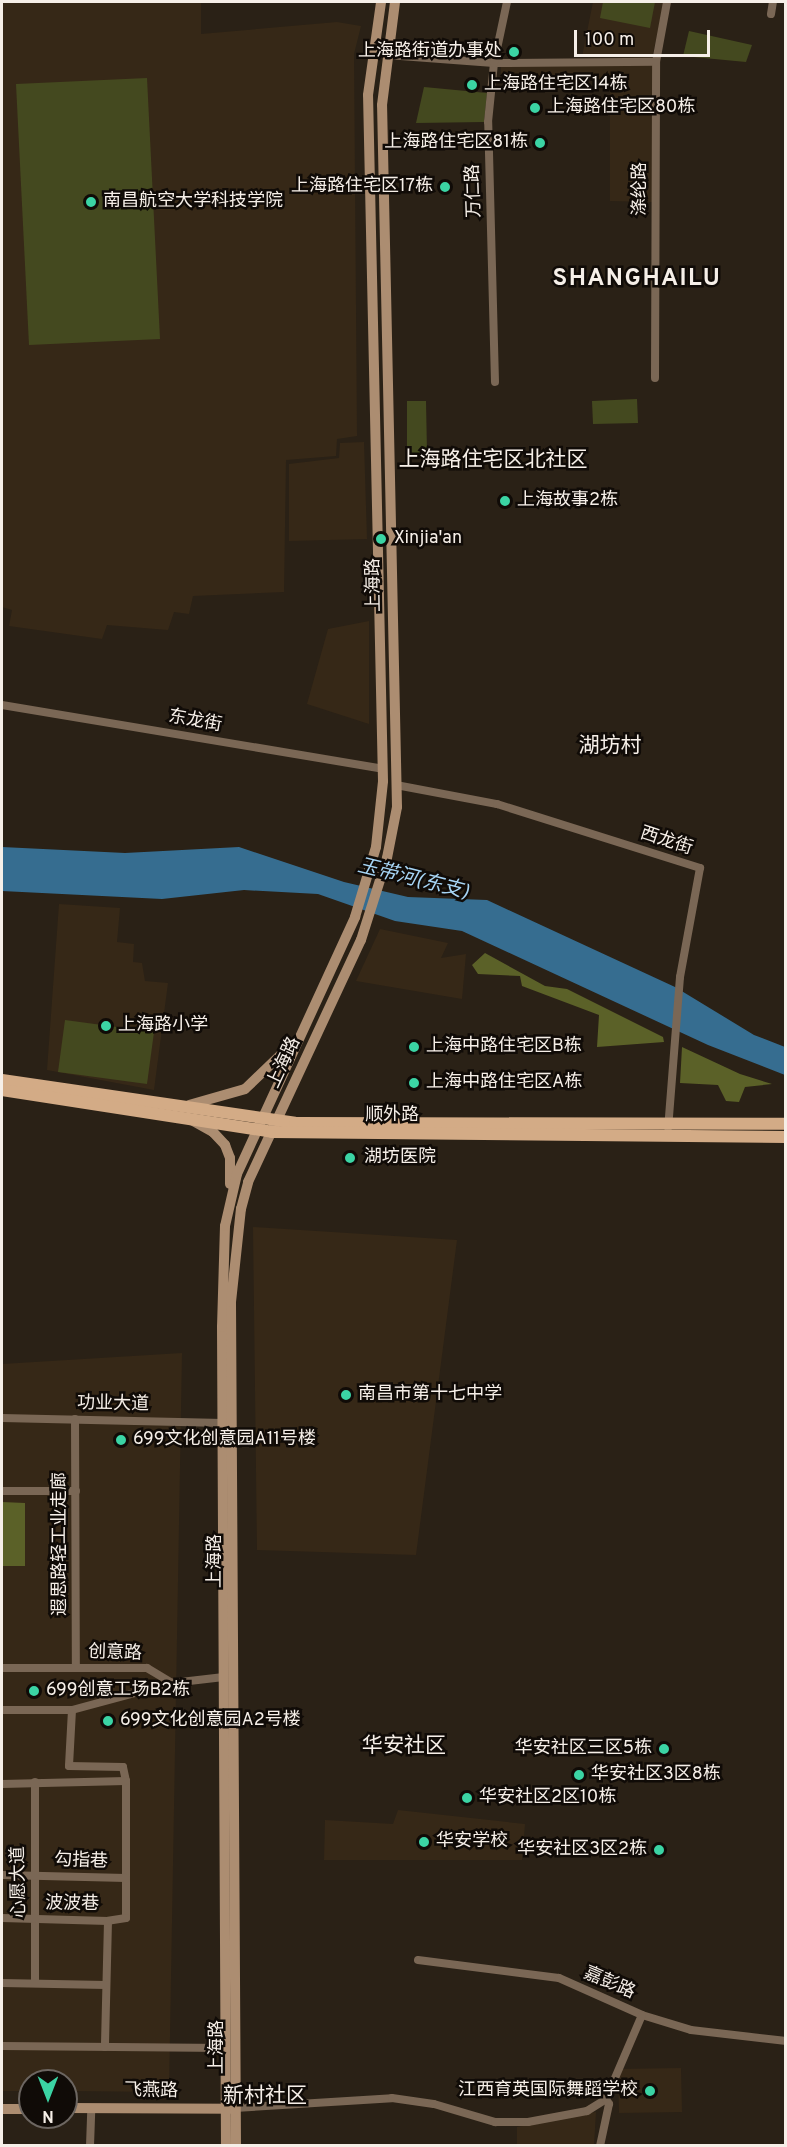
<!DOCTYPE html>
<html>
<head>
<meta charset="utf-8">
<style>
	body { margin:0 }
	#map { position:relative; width:787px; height:2147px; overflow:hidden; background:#2a2116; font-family:Overpass,"Noto Sans SC",sans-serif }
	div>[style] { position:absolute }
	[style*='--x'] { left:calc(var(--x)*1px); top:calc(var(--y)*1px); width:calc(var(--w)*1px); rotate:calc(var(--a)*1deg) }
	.built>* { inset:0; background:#362817 }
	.green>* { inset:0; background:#44491f }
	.forest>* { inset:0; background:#5b6128 }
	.water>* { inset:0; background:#366d90 }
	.street>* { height:8px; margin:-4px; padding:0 4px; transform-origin:4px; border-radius:4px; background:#7a6755 }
	.secondary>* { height:10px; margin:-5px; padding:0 5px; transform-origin:5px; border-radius:5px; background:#ac8d71 }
	.primary>* { height:12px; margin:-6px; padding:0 6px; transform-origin:6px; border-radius:6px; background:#d3ab86 }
	.dots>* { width:16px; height:16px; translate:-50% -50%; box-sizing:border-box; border:3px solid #100b07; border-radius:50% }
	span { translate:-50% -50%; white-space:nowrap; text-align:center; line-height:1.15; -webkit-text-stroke:5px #100b07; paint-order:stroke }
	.poi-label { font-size:18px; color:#f6efe8 }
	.right { translate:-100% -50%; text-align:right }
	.left { translate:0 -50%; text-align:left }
	.street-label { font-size:18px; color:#f6efe8 }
	.water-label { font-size:20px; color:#a7d5f5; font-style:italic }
	.quarter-label { font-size:21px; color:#f6efe8 }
	.district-label { font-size:24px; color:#f6efe8; font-weight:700; letter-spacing:1.5px }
	.frame { position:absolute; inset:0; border:3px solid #f6efe8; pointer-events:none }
	.north { position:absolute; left:18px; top:2069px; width:60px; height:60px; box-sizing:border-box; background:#100b07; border:2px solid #6c6661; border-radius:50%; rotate:180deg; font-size:16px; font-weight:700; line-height:24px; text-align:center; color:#f6efe8 }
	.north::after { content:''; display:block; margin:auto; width:21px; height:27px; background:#3bd4a4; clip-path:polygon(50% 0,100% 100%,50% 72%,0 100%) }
	.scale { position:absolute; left:574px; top:30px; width:136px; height:27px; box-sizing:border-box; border:3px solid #f6efe8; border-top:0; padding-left:8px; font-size:18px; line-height:21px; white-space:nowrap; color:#f6efe8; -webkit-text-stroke:4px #100b07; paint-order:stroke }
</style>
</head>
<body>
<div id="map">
	<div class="built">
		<i style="clip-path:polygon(2px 2px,201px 2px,201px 34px,337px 22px,361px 26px,354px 54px,357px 436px,337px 439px,336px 456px,286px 460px,284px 592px,193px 596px,189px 614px,174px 612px,168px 630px,107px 625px,102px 639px,9px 626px,12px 610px,2px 607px)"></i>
		<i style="clip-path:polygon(593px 2px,664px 2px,652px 58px,582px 57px)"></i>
		<i style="clip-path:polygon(501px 59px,653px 60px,652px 202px,610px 201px,610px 79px,501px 79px)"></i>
		<i style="clip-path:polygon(364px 442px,367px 539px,289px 541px,289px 464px,339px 458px,340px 443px)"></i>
		<i style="clip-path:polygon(369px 621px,369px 724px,307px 704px,328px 629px)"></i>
		<i style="clip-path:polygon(59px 904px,120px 908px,117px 942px,134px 944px,133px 962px,142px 963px,145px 981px,168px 983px,154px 1090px,47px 1070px)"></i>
		<i style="clip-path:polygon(380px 929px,448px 943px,441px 958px,466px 954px,462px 999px,356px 981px)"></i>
		<i style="clip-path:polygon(253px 1227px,457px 1240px,416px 1555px,257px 1550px)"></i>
		<i style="clip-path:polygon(182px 1353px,169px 2092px,66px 2091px,66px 2081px,30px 2081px,30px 2091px,2px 2091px,2px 1364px)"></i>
		<i style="clip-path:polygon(398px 1810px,525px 1824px,522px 1860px,324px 1860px,325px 1820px,393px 1824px)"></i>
		<i style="clip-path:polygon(681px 2068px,682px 2112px,619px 2113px,618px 2069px)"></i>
		<i style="clip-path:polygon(596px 2112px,594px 2145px,517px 2145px,517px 2127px)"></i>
	</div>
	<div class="green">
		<i style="clip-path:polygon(603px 2px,655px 2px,650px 28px,600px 18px)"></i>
		<i style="clip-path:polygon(689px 31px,752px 45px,746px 62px,683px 56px)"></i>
		<i style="clip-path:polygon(147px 78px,160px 339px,29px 345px,16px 84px)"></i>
		<i style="clip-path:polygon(424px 87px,487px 93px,484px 122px,416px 123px)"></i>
		<i style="clip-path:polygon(637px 399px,638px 423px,593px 424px,592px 401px)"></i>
		<i style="clip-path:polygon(407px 401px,426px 401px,427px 453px,407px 453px)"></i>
		<i style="clip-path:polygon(65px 1020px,154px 1032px,147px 1084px,58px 1072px)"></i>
	</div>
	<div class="forest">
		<i style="clip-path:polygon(485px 953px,545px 986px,567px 989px,663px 1037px,664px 1042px,597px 1047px,599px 1015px,522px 986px,520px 976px,478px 974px,472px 965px)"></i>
		<i style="clip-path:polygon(682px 1047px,740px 1074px,772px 1084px,745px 1087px,739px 1102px,726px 1101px,718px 1085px,680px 1083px)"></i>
		<i style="clip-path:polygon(2px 1502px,25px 1503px,25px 1566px,2px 1566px)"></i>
	</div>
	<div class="water">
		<i style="clip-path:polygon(2px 847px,125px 853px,239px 847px,344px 882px,408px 897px,487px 900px,675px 987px,754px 1035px,785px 1047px,785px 1075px,708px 1045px,462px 931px,395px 921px,318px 894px,244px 890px,162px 899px,2px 891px)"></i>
	</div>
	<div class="street">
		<i style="--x:771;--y:14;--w:12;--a:-81"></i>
		<i style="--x:387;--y:55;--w:107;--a:4.3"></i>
		<i style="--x:494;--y:63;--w:162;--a:-0.4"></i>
		<i style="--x:655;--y:378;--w:316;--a:-89.8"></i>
		<i style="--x:656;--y:62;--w:61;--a:-79.6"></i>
		<i style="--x:495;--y:382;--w:260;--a:-91.5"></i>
		<i style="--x:488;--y:122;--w:59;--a:-84.2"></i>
		<i style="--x:494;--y:63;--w:62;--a:-78"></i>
		<i style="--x:2;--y:705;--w:386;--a:9.5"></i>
		<i style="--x:396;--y:785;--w:103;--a:10.7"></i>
		<i style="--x:497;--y:804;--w:213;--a:17.5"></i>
		<i style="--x:700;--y:868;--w:111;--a:100.4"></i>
		<i style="--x:680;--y:977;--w:151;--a:94.5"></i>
		<i style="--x:2;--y:1418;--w:221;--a:1.3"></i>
		<i style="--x:75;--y:1419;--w:249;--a:89.8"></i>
		<i style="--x:2;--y:1491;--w:74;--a:0"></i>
		<i style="--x:2;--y:1668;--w:145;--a:0"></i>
		<i style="--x:147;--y:1668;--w:29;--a:31"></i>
		<i style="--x:172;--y:1683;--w:52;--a:-6.6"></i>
		<i style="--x:2;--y:1710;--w:70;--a:0"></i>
		<i style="--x:72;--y:1710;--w:104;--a:-15.1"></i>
		<i style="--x:72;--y:1710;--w:56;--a:93.1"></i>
		<i style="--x:69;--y:1766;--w:54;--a:1.1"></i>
		<i style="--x:123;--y:1767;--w:14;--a:78"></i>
		<i style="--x:126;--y:1781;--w:137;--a:90"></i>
		<i style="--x:126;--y:1918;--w:18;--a:171"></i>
		<i style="--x:108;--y:1921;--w:126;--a:91.4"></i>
		<i style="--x:35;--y:1782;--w:201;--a:90"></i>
		<i style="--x:2;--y:1784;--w:124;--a:-1.4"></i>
		<i style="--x:2;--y:1875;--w:124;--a:1.4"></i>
		<i style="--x:2;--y:1918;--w:106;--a:1.6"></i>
		<i style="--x:418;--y:1960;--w:142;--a:7.3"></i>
		<i style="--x:559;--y:1978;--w:91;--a:24"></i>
		<i style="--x:642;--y:2015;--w:51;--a:17"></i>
		<i style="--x:691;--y:2030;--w:96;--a:6.6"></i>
		<i style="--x:2;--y:1983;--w:104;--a:1.1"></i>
		<i style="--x:2;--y:2046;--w:223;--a:0.5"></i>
		<i style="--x:235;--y:2108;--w:157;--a:-3.6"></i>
		<i style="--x:392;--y:2098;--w:42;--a:8.1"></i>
		<i style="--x:434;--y:2104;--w:64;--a:16.4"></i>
		<i style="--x:495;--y:2122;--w:33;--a:0"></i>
		<i style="--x:528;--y:2122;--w:60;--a:-10.6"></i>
		<i style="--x:587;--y:2111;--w:22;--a:-32"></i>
		<i style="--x:606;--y:2099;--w:91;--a:-66.8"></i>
		<i style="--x:90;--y:2146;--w:38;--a:-88"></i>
		<i style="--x:600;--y:2146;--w:43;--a:-77.9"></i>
		<i style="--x:609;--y:2104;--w:6;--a:-121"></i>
	</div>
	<div class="secondary">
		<i style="--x:189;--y:1105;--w:58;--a:-15.9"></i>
		<i style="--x:245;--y:1089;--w:66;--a:-43.8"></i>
		<i style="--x:193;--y:1121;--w:23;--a:29"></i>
		<i style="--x:213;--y:1132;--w:18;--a:47"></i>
		<i style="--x:225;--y:1145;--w:14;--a:69"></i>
		<i style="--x:230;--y:1158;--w:26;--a:90"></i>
		<i style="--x:66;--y:2108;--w:165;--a:0.3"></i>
		<i style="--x:2;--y:2109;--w:28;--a:0"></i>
		<i style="--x:226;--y:2146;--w:819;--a:-90.28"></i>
		<i style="--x:222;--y:1327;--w:101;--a:-88.3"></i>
		<i style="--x:225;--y:1226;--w:53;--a:-77"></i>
		<i style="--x:237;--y:1174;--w:283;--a:-65.3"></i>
		<i style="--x:355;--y:917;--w:73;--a:-73.3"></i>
		<i style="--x:376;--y:847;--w:66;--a:-83.9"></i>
		<i style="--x:383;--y:781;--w:686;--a:-91.25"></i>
		<i style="--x:368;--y:95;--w:94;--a:-82"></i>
		<i style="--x:236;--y:2146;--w:844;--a:-90.34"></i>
		<i style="--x:231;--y:1302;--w:94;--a:-83.9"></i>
		<i style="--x:241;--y:1209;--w:28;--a:-75"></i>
		<i style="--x:248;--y:1182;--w:267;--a:-65"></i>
		<i style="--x:361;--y:940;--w:86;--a:-72.4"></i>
		<i style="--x:387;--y:858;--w:52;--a:-78.9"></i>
		<i style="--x:397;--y:807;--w:702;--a:-91.22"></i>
		<i style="--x:382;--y:105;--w:104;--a:-82.8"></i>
	</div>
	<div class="primary">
		<i style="--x:2;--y:1080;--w:296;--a:8.3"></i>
		<i style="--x:295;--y:1123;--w:491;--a:0.1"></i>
		<i style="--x:2;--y:1090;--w:273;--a:8.8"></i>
		<i style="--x:272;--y:1132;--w:514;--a:0.56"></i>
	</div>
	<div class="dots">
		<i style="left:514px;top:52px;background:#3bd4a4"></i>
		<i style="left:472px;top:85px;background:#3bd4a4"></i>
		<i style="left:535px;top:108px;background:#3bd4a4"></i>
		<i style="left:540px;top:143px;background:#3bd4a4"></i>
		<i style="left:445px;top:187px;background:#3bd4a4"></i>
		<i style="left:91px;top:202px;background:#3bd4a4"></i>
		<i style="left:505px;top:501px;background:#3bd4a4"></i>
		<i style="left:381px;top:539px;background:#3bd4a4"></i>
		<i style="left:106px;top:1026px;background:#3bd4a4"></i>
		<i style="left:414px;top:1047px;background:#3bd4a4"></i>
		<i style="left:414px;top:1083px;background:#3bd4a4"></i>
		<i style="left:350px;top:1158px;background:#3bd4a4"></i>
		<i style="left:346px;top:1395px;background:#3bd4a4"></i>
		<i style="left:121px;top:1440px;background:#3bd4a4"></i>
		<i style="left:34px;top:1691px;background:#3bd4a4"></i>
		<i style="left:108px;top:1721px;background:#3bd4a4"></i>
		<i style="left:664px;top:1749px;background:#3bd4a4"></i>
		<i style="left:579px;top:1775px;background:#3bd4a4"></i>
		<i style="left:467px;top:1798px;background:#3bd4a4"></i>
		<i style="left:424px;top:1842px;background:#3bd4a4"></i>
		<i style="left:659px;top:1850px;background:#3bd4a4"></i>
		<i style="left:650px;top:2091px;background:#3bd4a4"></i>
	</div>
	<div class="poi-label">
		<span class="right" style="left:502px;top:52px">上海路街道办事处</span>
		<span class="left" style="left:484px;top:85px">上海路住宅区14栋</span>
		<span class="left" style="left:547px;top:108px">上海路住宅区80栋</span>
		<span class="right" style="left:528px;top:143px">上海路住宅区81栋</span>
		<span class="right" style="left:433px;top:187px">上海路住宅区17栋</span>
		<span class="left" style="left:103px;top:202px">南昌航空大学科技学院</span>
		<span class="left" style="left:517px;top:501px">上海故事2栋</span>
		<span class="left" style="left:394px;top:539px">Xinjia'an</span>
		<span class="left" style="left:118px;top:1026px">上海路小学</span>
		<span class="left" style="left:426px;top:1047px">上海中路住宅区B栋</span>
		<span class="left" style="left:426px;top:1083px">上海中路住宅区A栋</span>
		<span class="left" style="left:364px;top:1158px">湖坊医院</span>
		<span class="left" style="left:358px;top:1395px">南昌市第十七中学</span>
		<span class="left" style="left:133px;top:1440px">699文化创意园A11号楼</span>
		<span class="left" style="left:46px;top:1691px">699创意工场B2栋</span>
		<span class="left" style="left:120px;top:1721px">699文化创意园A2号楼</span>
		<span class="right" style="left:652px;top:1749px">华安社区三区5栋</span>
		<span class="left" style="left:591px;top:1775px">华安社区3区8栋</span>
		<span class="left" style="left:479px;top:1798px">华安社区2区10栋</span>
		<span class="left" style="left:436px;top:1842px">华安学校</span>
		<span class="right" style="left:647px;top:1850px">华安社区3区2栋</span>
		<span class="right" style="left:638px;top:2091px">江西育英国际舞蹈学校</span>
	</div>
	<div class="street-label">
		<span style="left:641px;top:189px;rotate:-90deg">涤纶路</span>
		<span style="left:475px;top:191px;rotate:-92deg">万仁路</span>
		<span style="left:375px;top:585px;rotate:-91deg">上海路</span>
		<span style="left:195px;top:722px;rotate:10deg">东龙街</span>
		<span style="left:666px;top:842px;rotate:18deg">西龙街</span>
		<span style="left:285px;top:1063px;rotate:-65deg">上海路</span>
		<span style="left:392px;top:1116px">顺外路</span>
		<span style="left:113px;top:1405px;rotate:1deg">功业大道</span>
		<span style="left:61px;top:1544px;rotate:-90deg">遐思路轻工业走廊</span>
		<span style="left:216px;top:1561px;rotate:-90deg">上海路</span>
		<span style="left:115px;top:1654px;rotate:2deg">创意路</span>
		<span style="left:81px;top:1862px;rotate:2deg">勾指巷</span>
		<span style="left:20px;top:1882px;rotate:-91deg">心愿大道</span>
		<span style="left:72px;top:1905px;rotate:1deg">波波巷</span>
		<span style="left:609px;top:1984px;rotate:23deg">嘉彭路</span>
		<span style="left:218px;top:2047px;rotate:-90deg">上海路</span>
		<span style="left:151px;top:2092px;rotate:1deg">飞燕路</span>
	</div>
	<div class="water-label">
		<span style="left:413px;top:880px;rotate:14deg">玉带河(东支)</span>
	</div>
	<div class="quarter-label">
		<span style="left:493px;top:461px">上海路住宅区北社区</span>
		<span style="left:610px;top:747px">湖坊村</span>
		<span style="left:404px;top:1747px">华安社区</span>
		<span style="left:265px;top:2097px">新村社区</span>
	</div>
	<div class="district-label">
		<span style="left:637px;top:280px">SHANGHAILU</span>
	</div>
	<div class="frame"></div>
	<div class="north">N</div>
	<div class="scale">100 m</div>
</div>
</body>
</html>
